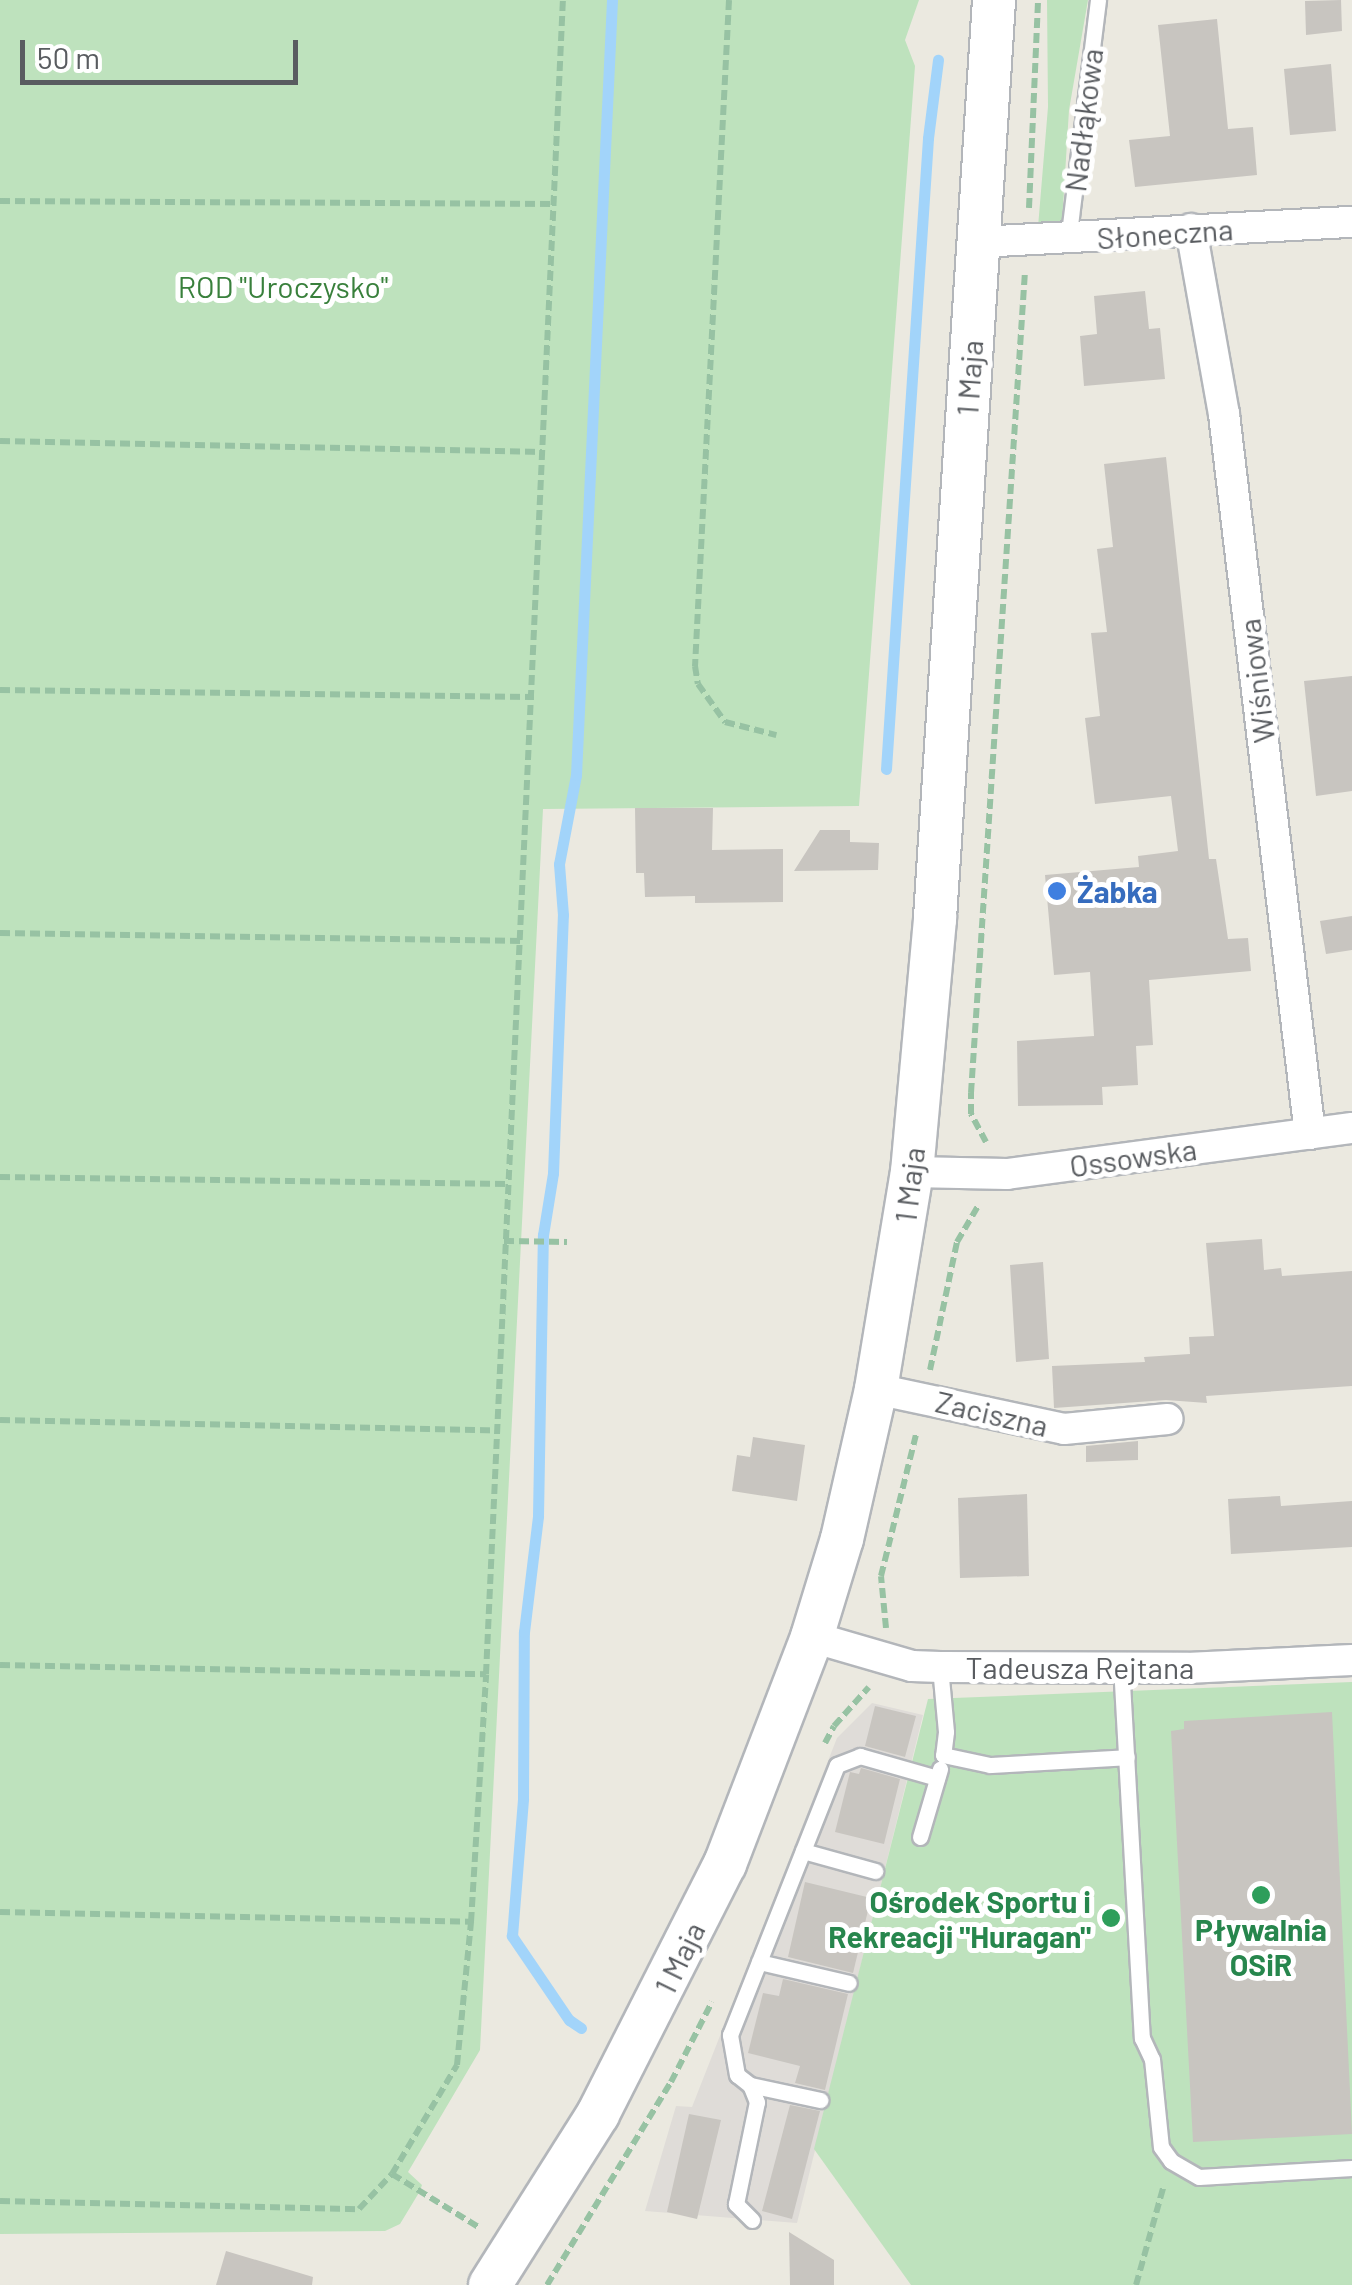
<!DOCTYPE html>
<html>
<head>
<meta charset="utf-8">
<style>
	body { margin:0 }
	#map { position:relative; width:1352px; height:2285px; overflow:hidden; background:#ebe9e0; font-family:Barlow,sans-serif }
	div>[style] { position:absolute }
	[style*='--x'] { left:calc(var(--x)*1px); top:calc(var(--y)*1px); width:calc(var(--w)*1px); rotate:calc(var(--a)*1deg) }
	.industrial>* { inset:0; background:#dfdcd8 }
	.green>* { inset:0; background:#bee2bd }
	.stream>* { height:11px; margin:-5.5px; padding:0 5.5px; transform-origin:5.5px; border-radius:5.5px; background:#a2d4fa }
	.building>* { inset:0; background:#c8c5c0 }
	.path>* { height:6px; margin-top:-3px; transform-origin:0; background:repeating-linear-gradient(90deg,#97c2a3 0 10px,transparent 0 15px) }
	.roads { filter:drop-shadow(2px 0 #b3b6ba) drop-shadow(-2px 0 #b3b6ba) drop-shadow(0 2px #b3b6ba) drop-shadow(0 -2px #b3b6ba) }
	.service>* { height:15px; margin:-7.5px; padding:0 7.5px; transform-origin:7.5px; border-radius:7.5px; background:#fff }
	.minor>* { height:30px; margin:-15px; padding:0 15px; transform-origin:15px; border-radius:15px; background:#fff }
	.secondary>* { height:42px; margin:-21px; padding:0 21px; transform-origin:21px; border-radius:21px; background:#fff }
	.dots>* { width:28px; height:28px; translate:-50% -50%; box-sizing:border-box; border:5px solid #fff; border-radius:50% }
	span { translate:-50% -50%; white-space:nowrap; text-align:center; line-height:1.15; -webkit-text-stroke:10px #fff; paint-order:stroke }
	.street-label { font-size:30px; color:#595c60 }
	.park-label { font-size:30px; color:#39803c }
	.shop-label { font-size:30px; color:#366cbe; font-weight:700 }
	.left { translate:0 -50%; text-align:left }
	.leisure-label { font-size:30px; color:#27864d; font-weight:700 }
	.right { translate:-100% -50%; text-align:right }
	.scale { position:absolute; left:20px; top:40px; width:278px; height:45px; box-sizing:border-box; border:5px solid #595c60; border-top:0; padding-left:12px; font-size:30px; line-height:35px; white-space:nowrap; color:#595c60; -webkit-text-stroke:8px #fff; paint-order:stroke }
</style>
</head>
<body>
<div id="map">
	<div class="industrial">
		<i style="clip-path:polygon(872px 1703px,923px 1715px,797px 2223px,645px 2211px,676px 2106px,692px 2107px,837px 1738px)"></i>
	</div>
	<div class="green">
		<i style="clip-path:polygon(0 0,919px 0,905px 40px,915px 66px,859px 806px,543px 809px,480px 2050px,408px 2172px,422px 2185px,420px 2191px,400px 2224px,385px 2231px,0 2234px)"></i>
		<i style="clip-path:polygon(1047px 0,1088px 0,1069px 110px,1062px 223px,1056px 230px,1038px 227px,1048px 107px)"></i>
		<i style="clip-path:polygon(1352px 1682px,1352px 2285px,911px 2285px,814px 2149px,928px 1699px)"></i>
	</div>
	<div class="stream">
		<i style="--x:886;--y:769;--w:632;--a:-86.19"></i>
		<i style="--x:928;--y:138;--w:79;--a:-82.7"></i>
		<i style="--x:581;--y:2028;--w:14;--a:-146"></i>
		<i style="--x:569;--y:2020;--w:102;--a:-124.2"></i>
		<i style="--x:512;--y:1936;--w:138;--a:-85.4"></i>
		<i style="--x:523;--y:1798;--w:166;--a:-89.7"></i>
		<i style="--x:524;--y:1632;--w:117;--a:-83.1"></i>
		<i style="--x:538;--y:1516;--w:281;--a:-89"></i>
		<i style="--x:543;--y:1235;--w:63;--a:-80.8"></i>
		<i style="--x:553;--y:1173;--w:258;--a:-87.8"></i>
		<i style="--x:563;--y:915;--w:51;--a:-94.5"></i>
		<i style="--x:559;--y:864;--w:91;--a:-79.2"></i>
		<i style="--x:576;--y:775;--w:776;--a:-87.34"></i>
	</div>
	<div class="building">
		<i style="clip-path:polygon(1341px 0,1342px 31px,1306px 35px,1305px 1px)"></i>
		<i style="clip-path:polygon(1217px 19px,1228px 129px,1253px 127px,1257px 175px,1135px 187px,1129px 140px,1170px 136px,1158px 25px)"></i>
		<i style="clip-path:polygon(1331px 64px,1336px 131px,1290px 135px,1284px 69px)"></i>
		<i style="clip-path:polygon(1145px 291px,1149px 329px,1160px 328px,1165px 379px,1084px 386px,1080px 336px,1097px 334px,1094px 296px)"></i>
		<i style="clip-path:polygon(1166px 457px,1209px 859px,1216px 859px,1228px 939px,1248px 938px,1251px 971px,1149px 980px,1153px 1045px,1136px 1046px,1138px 1085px,1102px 1087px,1103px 1105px,1018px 1106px,1017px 1041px,1094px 1036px,1090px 972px,1054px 975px,1045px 875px,1139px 867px,1138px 856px,1178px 851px,1171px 796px,1095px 804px,1085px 718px,1100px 716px,1091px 633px,1107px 632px,1097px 549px,1113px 547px,1104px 464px)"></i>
		<i style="clip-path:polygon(1352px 676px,1352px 791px,1316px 796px,1304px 681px)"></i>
		<i style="clip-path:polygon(635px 808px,713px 808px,712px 850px,783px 849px,783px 902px,695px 903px,695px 896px,645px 897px,644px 873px,636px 873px)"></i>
		<i style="clip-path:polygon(820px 830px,850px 830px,850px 842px,879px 843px,878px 870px,794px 871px)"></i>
		<i style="clip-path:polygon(1352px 916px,1352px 950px,1326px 954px,1320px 921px)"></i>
		<i style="clip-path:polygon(1262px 1239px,1264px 1270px,1281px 1268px,1282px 1276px,1352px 1271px,1352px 1386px,1206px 1396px,1207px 1403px,1166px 1400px,1054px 1408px,1052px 1366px,1145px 1362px,1144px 1357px,1190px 1354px,1189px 1337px,1214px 1336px,1206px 1243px)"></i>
		<i style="clip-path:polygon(1043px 1262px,1049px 1359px,1016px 1362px,1010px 1265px)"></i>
		<i style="clip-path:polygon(753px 1437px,805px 1445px,797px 1501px,732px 1491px,737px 1455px,750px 1457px)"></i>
		<i style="clip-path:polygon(1138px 1441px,1138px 1460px,1086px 1462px,1086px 1446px)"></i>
		<i style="clip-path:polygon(1027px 1494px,1029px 1576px,960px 1578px,958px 1498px)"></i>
		<i style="clip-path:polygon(1280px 1496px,1281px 1506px,1352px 1501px,1352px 1547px,1231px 1554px,1228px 1499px)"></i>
		<i style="clip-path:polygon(875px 1706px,916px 1716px,905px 1757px,865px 1746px)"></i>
		<i style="clip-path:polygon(1332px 1712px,1352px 2134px,1193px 2142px,1171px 1731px,1184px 1729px,1184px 1721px)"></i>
		<i style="clip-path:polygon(861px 1768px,900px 1779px,884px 1844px,835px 1832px,850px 1772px,859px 1774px)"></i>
		<i style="clip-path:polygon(805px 1882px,871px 1898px,853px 1973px,788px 1957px)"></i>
		<i style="clip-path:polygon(783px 1979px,848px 1994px,825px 2090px,795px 2083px,800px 2066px,748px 2053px,763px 1993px,779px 1996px)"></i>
		<i style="clip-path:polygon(790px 2105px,820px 2111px,792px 2219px,762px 2211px)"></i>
		<i style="clip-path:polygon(689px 2114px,721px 2120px,697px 2219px,667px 2212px)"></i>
		<i style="clip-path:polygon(789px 2232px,834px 2260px,834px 2285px,790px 2285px)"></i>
		<i style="clip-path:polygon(226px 2251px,313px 2277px,312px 2285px,216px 2285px)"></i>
	</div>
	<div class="path">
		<i style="--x:729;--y:0;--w:667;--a:92.92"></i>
		<i style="--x:695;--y:666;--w:18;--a:81"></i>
		<i style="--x:698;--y:684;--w:47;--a:54.6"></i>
		<i style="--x:725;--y:722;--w:53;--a:14.3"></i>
		<i style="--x:0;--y:201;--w:555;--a:0.31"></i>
		<i style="--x:1029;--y:208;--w:208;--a:-87.5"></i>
		<i style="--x:0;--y:441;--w:542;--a:1.16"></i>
		<i style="--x:0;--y:690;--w:534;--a:0.75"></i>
		<i style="--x:0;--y:933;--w:521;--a:0.88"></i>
		<i style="--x:986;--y:1142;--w:32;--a:-118"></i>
		<i style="--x:971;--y:1114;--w:21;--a:-90"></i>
		<i style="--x:971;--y:1093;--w:824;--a:-86.24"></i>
		<i style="--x:0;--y:1177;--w:507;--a:0.79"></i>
		<i style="--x:504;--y:1241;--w:63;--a:0.9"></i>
		<i style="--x:930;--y:1370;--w:131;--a:-78.1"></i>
		<i style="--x:957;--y:1242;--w:42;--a:-59.7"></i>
		<i style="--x:0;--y:1420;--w:498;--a:1.2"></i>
		<i style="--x:886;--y:1628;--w:52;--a:-95.5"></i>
		<i style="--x:881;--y:1576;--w:149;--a:-76.1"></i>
		<i style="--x:0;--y:1665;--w:486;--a:1.1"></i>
		<i style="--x:825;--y:1743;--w:19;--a:-62"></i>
		<i style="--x:834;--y:1726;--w:52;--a:-48.1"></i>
		<i style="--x:0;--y:1912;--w:471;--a:1.2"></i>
		<i style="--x:392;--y:2174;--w:103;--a:31.5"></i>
		<i style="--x:0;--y:2201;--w:359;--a:1.3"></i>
		<i style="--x:359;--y:2209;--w:48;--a:-46.7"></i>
		<i style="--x:392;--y:2174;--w:127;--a:-59.2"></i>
		<i style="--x:457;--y:2065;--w:144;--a:-84.4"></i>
		<i style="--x:471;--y:1922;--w:248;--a:-86.5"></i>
		<i style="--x:486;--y:1674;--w:1676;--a:-87.37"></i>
		<i style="--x:547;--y:2285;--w:238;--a:-58.6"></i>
		<i style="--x:671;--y:2082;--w:90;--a:-62.9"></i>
		<i style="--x:1136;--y:2285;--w:104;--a:-74.4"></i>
	</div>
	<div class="roads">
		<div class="service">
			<i style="--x:1068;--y:241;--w:243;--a:-82.9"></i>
			<i style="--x:1121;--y:1665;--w:374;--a:86.8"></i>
			<i style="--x:1142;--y:2038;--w:23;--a:65"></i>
			<i style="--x:1152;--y:2059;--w:88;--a:84.2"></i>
			<i style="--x:1161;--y:2147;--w:17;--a:54"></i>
			<i style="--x:1171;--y:2161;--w:32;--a:30"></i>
			<i style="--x:1199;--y:2177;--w:153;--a:-3.4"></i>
			<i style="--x:940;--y:1667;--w:65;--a:84.7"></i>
			<i style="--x:946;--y:1732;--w:23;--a:97"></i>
			<i style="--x:943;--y:1755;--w:48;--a:12"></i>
			<i style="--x:990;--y:1765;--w:137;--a:-3.3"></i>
			<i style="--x:920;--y:1837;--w:71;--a:-73.6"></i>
			<i style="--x:803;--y:1851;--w:75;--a:15.5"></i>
			<i style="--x:759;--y:1962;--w:92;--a:13.1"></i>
			<i style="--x:750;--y:2085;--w:72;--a:12.1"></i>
			<i style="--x:752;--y:2220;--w:23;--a:-135"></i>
			<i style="--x:736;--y:2204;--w:104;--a:-78.4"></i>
			<i style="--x:757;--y:2102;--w:18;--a:-112"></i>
			<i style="--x:750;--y:2085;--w:16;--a:-142"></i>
			<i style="--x:737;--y:2075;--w:41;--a:-99.9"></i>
			<i style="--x:730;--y:2035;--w:290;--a:-68.4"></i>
			<i style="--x:837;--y:1765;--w:25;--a:-21"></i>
			<i style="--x:860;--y:1756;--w:80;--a:15.9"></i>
		</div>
		<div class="minor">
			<i style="--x:1191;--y:229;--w:188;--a:79.9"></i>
			<i style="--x:1224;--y:414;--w:725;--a:83.19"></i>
			<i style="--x:979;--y:242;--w:374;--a:-3.1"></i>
			<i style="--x:912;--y:1172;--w:95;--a:1.2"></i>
			<i style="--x:1007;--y:1174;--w:348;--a:-7.6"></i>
			<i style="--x:876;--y:1389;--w:192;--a:12"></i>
			<i style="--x:1064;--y:1429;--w:104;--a:-5.5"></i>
			<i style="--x:812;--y:1637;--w:104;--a:16.2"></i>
			<i style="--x:912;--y:1666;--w:28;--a:2"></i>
			<i style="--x:940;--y:1667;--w:247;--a:0.2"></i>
			<i style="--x:1187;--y:1668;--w:165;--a:-2.8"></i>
		</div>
		<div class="secondary">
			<i style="--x:490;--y:2285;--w:202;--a:-57.7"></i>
			<i style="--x:598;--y:2114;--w:280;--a:-63.1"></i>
			<i style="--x:725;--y:1864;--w:243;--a:-69"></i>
			<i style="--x:812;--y:1637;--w:102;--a:-73"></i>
			<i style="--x:842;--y:1539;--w:154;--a:-77.2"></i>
			<i style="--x:876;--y:1389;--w:220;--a:-80.6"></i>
			<i style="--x:912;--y:1172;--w:255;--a:-84.8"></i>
			<i style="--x:935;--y:918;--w:920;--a:-86.32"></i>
		</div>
	</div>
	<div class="dots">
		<i style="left:1057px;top:891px;background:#3f7fe0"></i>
		<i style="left:1261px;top:1895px;background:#2e9e5b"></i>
		<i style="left:1111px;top:1918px;background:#2e9e5b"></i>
	</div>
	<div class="street-label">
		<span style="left:1083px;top:120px;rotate:-83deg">Nadłąkowa</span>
		<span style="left:1165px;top:233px;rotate:-4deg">Słoneczna</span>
		<span style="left:969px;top:378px;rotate:-86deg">1 Maja</span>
		<span style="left:1256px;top:681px;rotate:-97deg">Wiśniowa</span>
		<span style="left:1133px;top:1157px;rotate:-8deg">Ossowska</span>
		<span style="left:909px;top:1185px;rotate:-83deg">1 Maja</span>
		<span style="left:992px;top:1413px;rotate:13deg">Zaciszna</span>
		<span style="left:1080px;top:1667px">Tadeusza Rejtana</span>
		<span style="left:679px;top:1958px;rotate:-64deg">1 Maja</span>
	</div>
	<div class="park-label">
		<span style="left:283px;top:286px">ROD "Uroczysko"</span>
	</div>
	<div class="shop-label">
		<span class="left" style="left:1077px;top:891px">Żabka</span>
	</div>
	<div class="leisure-label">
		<span class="right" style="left:1091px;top:1918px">Ośrodek Sportu i<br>Rekreacji "Huragan"</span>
		<span style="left:1261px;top:1946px">Pływalnia<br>OSiR</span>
	</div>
	<div class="scale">50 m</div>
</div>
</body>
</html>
